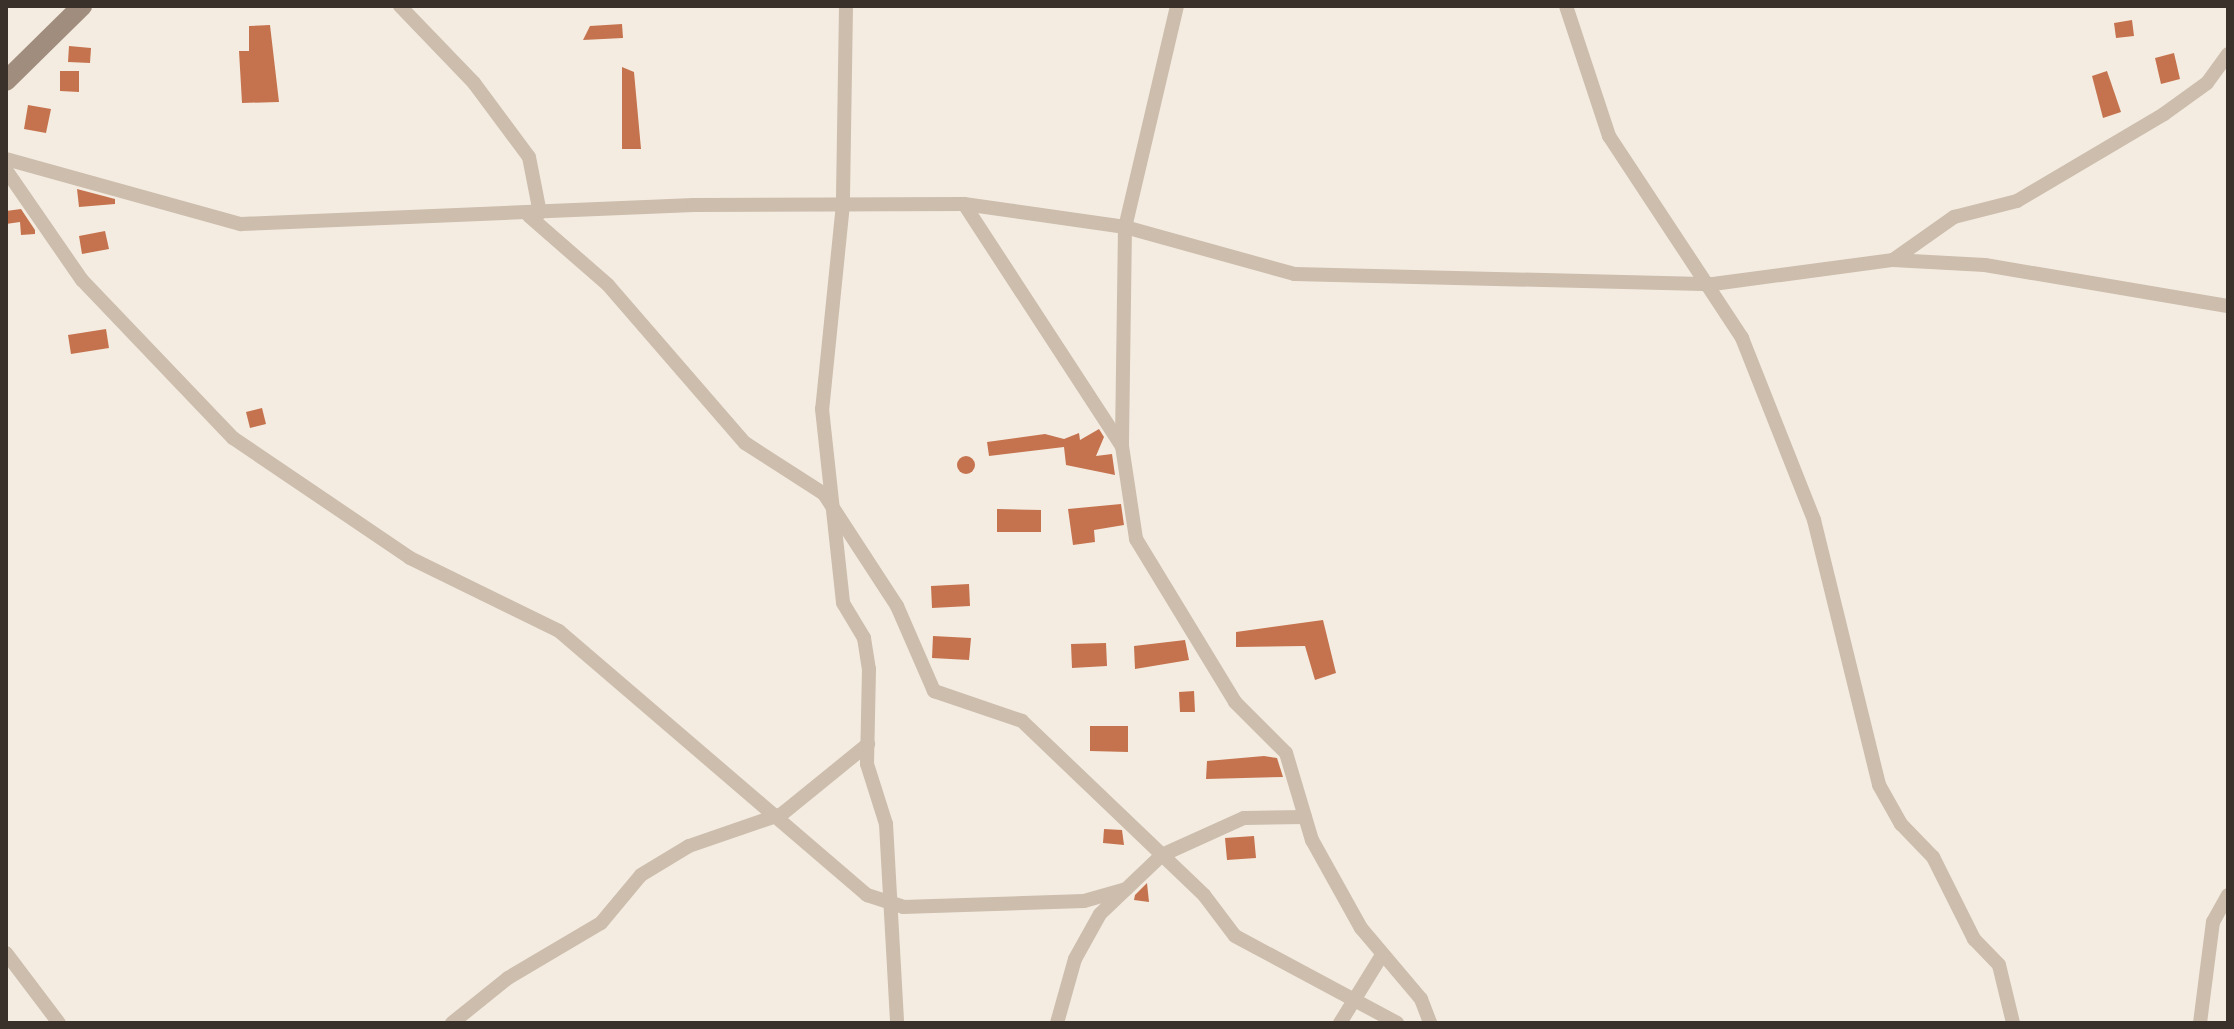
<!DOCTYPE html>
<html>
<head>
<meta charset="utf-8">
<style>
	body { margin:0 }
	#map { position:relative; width:2234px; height:1029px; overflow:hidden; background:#f4ece1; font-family:"Alegreya Sans",sans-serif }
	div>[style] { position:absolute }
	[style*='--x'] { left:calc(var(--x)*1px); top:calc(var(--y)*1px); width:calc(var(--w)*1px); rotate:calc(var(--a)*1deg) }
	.building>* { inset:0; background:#c5734e }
	.round { border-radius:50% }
	.street>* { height:14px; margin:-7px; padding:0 7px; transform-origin:7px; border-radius:7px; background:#ccbdad }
	.secondary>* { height:20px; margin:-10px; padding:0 10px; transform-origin:10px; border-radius:10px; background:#a08d7e }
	span { translate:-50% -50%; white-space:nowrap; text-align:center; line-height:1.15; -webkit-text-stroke:6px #fbf6ee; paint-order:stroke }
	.frame { position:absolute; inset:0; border:8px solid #3b312b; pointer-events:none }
</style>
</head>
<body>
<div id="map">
	<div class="building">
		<i style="clip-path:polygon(2132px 20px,2134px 36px,2116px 38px,2114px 23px)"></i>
		<i style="clip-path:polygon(622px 24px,623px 38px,583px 40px,590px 26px)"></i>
		<i style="clip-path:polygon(270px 25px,279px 102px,242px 103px,239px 51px,249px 51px,249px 26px)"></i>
		<i style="clip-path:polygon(69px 46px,91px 48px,90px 63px,68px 62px)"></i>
		<i style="clip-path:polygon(2174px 53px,2180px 79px,2161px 84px,2155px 58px)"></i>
		<i style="clip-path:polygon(622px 67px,634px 72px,641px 149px,622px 149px)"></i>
		<i style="clip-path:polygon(60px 71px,79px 71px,79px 92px,60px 91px)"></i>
		<i style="clip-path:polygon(2107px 71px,2121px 112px,2103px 118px,2092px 76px)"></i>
		<i style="clip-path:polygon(28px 105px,51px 109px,46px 133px,24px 129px)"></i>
		<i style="clip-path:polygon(77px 189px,115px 199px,115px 204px,79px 207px)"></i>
		<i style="clip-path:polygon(21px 209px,35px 230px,35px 234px,21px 235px,20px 222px,6px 224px,6px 211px)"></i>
		<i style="clip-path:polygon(105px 231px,109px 249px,82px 254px,79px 236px)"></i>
		<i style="clip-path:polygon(106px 329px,109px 348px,71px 354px,68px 335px)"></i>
		<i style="clip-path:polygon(262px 408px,266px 424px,250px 428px,246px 412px)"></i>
		<i style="clip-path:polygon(1099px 429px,1104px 437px,1096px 456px,1112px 454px,1115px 475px,1066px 465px,1064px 447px,989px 456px,987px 442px,1045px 434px,1064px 439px,1079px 433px,1080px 440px)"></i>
		<i class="round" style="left:957px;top:456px;width:18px;height:18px"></i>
		<i style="clip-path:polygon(1121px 504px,1124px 525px,1094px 530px,1095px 542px,1073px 545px,1068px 509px)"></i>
		<i style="clip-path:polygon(997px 509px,1041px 510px,1041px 532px,997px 532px)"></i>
		<i style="clip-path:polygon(969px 584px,970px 606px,932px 608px,931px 586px)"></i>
		<i style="clip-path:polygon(1323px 620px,1336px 673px,1315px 680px,1305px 646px,1236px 647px,1236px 632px)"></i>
		<i style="clip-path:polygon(933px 636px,971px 638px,969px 660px,932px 658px)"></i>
		<i style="clip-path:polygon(1185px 640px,1189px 660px,1135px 669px,1134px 646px)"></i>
		<i style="clip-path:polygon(1106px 643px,1107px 666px,1072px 668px,1071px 644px)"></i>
		<i style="clip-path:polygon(1194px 691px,1195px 712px,1180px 712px,1179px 692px)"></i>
		<i style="clip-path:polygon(1090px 726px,1128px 726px,1128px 752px,1090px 751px)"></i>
		<i style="clip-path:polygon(1264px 756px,1277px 758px,1283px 777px,1206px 779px,1207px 761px)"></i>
		<i style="clip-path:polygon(1104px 829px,1122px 830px,1124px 845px,1103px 843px)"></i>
		<i style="clip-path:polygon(1254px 836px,1256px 858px,1227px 860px,1225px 838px)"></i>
		<i style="clip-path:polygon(1147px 883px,1149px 902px,1134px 900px,1135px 895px)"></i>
	</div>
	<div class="street">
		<i style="--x:400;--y:6;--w:107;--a:46.1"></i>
		<i style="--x:474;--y:83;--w:92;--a:53.4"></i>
		<i style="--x:529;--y:157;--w:57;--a:78.9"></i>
		<i style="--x:846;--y:6;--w:198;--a:90.9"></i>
		<i style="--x:843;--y:204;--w:206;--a:95.8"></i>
		<i style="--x:822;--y:409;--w:195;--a:83.8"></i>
		<i style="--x:843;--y:603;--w:41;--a:59"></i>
		<i style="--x:864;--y:638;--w:31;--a:81"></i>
		<i style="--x:869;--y:669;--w:95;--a:91.2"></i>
		<i style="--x:867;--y:764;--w:63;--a:72.4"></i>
		<i style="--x:886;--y:824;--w:199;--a:86.8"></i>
		<i style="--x:1177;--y:6;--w:227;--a:103.2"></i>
		<i style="--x:1125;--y:227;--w:219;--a:90.8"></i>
		<i style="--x:1122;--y:446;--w:94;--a:81.4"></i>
		<i style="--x:1136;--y:539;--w:191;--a:58.7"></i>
		<i style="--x:1235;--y:702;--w:72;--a:45"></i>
		<i style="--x:1286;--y:753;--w:91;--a:73.4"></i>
		<i style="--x:1312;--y:840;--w:101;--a:60.9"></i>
		<i style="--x:1361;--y:928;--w:93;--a:49.8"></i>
		<i style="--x:1421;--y:999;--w:26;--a:69"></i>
		<i style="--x:1566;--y:6;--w:137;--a:71.7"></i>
		<i style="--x:1609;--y:136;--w:242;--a:56.6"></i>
		<i style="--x:1742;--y:338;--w:196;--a:68.4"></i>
		<i style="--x:1814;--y:520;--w:273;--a:76.2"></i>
		<i style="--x:1879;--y:785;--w:45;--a:60.6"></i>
		<i style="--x:1901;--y:824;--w:46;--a:45.9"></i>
		<i style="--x:1933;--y:857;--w:92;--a:63.4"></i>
		<i style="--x:1974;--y:939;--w:36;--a:46"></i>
		<i style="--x:1999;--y:965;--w:60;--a:76.4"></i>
		<i style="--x:6;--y:159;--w:244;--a:15.5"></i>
		<i style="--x:241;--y:224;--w:453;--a:-2.4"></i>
		<i style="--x:694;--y:205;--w:270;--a:-0.2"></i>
		<i style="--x:964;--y:204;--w:163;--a:8.1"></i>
		<i style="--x:1125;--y:227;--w:175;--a:15.5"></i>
		<i style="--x:1294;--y:274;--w:419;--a:1.4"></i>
		<i style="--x:1713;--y:284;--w:182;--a:-7.6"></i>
		<i style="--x:1893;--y:260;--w:92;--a:3.1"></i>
		<i style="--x:1985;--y:265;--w:246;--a:9.6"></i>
		<i style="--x:6;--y:170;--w:134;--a:55.4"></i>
		<i style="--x:82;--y:280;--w:219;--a:46.3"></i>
		<i style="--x:233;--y:438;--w:214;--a:34.1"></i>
		<i style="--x:410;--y:558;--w:166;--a:26.1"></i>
		<i style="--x:559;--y:631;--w:406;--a:40.6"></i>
		<i style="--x:867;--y:895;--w:38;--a:18"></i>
		<i style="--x:903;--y:907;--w:181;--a:-1.9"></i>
		<i style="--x:1084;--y:901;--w:44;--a:-15.9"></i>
		<i style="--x:964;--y:204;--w:289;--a:56.9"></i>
		<i style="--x:529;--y:216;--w:105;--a:41.1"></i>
		<i style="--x:608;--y:285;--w:209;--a:49.1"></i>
		<i style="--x:745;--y:443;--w:94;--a:32.8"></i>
		<i style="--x:824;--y:494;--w:134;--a:56.9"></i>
		<i style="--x:897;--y:606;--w:93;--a:66.5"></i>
		<i style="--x:934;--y:691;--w:93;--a:18.8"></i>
		<i style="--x:1022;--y:721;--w:252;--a:43.7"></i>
		<i style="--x:1204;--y:895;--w:51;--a:52.9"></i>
		<i style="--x:1235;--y:936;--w:184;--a:28.2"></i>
		<i style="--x:1893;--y:260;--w:75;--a:-35.2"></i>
		<i style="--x:1954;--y:217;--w:65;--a:-14.3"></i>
		<i style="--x:2017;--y:201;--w:171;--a:-30.6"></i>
		<i style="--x:2164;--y:114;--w:53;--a:-35.8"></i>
		<i style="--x:2207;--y:83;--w:36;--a:-54"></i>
		<i style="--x:6;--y:953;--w:88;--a:52.9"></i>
		<i style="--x:452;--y:1023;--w:72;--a:-38.8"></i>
		<i style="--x:508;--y:978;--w:108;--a:-30.6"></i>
		<i style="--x:601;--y:923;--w:62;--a:-50.2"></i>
		<i style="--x:641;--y:875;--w:56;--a:-31.1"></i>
		<i style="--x:689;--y:846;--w:98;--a:-19"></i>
		<i style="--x:782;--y:814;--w:111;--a:-39.1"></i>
		<i style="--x:1057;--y:1023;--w:66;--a:-74.3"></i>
		<i style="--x:1075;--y:959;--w:51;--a:-60.9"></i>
		<i style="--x:1100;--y:914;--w:86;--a:-43.6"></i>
		<i style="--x:1162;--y:855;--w:90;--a:-24.3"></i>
		<i style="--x:1244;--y:818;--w:61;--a:-0.9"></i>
		<i style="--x:1340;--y:1023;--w:80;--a:-58.3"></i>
		<i style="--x:2200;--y:1023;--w:102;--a:-82.7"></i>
		<i style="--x:2213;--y:922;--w:31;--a:-61"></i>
	</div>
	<div class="secondary">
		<i style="--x:6;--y:81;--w:107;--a:-44.6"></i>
	</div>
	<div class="frame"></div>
</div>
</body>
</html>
